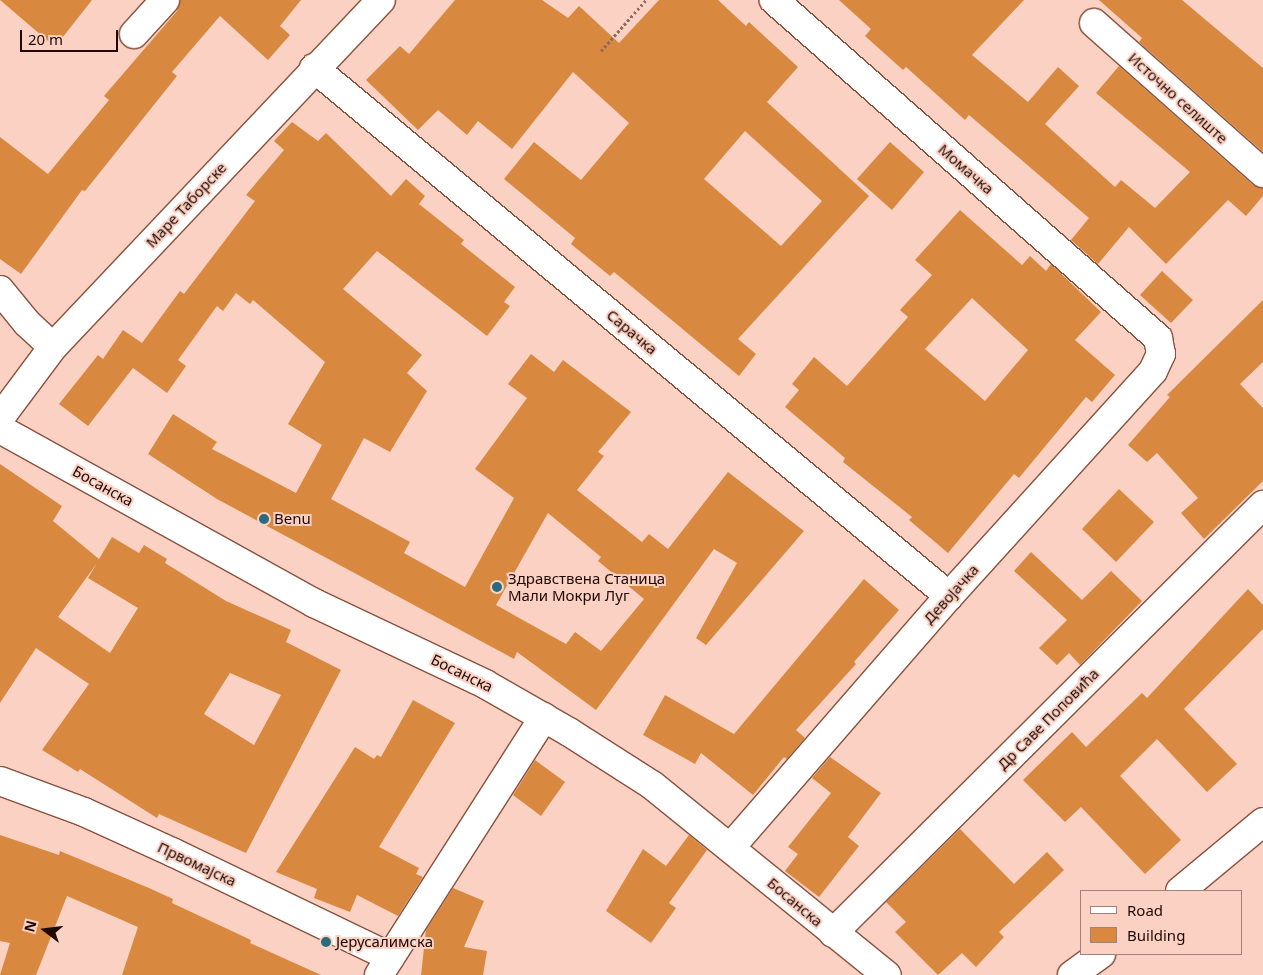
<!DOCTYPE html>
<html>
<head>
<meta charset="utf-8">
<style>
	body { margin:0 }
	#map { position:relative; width:1263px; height:975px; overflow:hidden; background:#fad1c3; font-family:"Noto Sans",sans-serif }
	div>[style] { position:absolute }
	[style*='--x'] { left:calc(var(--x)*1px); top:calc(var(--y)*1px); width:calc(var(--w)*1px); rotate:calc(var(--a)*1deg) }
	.building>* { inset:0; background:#d9893f }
	.path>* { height:3px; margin-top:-1.5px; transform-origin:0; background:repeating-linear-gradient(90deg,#8b6b61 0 2.5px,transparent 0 5px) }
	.roads { filter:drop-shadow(1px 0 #8a513d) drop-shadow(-1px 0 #8a513d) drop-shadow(0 1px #8a513d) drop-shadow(0 -1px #8a513d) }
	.street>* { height:28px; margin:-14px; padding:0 14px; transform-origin:14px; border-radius:14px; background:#fff }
	.dots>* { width:14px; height:14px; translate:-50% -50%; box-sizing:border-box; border:2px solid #fad1c3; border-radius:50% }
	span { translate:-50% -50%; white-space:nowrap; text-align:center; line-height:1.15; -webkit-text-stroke:4px #fad1c3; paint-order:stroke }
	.street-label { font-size:15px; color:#1f0903 }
	.poi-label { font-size:15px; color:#1f0903 }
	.left { translate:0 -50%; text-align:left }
	.legend { position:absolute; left:1080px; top:890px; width:162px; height:65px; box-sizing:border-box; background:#fad1c3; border:1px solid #a28176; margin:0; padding:6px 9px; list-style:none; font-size:15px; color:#1f0903 }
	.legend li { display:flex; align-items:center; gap:10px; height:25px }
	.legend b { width:25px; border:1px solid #a28176 }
	.north { position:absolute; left:20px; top:905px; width:50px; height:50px; -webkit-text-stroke:4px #fad1c3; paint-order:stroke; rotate:285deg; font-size:14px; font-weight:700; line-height:20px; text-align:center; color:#1f0903 }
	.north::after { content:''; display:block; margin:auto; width:18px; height:22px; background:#1f0903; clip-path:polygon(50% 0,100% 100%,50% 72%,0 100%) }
	.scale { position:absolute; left:20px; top:30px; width:98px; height:22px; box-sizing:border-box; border:2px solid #1f0903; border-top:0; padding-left:6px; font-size:15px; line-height:18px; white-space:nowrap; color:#1f0903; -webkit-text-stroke:4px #fad1c3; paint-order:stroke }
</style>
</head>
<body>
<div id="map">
	<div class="building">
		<i style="clip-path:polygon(0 0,92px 0,55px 47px)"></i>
		<i style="clip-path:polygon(180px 0,301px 0,280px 26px,290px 35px,268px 60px,220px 16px,172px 72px,177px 76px,85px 191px,82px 190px,21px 274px,0 259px,0 137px,48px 174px,109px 100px,104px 96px,177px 11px)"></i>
		<i style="clip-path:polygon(evenodd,455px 0,542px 0,568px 18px,579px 6px,619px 43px,659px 0,718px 0,746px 26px,749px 22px,798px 67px,767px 102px,869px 196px,738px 339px,756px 354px,739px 376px,614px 272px,610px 276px,571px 244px,575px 238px,504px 179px,534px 142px,581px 180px,629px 123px,573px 72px,512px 149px,478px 121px,467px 135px,438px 110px,418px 130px,366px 80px,400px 46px,409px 54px,455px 0,745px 131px,822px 201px,781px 246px,704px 179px,745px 131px)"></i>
		<i style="clip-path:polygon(839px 0,1024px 0,972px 55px,1028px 102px,1058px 67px,1079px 86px,1045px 124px,1115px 187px,1121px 180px,1155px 208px,1190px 172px,1096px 93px,1119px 66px,1253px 185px,1263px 188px,1263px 196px,1246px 216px,1228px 200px,1166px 264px,1129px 227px,1098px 264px,1071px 240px,1089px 218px,969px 115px,965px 120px,906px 67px,903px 70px,865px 36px,871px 29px)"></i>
		<i style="clip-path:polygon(1099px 0,1182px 0,1263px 68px,1263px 152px,1139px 42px,1142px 38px)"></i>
		<i style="clip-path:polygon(evenodd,292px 122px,318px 141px,326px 133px,391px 196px,406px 179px,425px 196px,419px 204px,464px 240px,461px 244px,515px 287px,504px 302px,510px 306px,487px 336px,377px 251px,343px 289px,422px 355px,407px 373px,427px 391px,390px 452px,364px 438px,331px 499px,410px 542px,404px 553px,465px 587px,514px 498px,475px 469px,527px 398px,508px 384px,531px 354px,554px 372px,563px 360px,631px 412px,598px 452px,604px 456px,577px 490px,642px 542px,649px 534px,668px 549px,728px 472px,804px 531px,706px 645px,696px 638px,737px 563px,714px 549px,596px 710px,517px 652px,514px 659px,217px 499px,148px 454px,173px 414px,217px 442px,212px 449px,296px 493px,322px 445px,288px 424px,325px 362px,253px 300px,250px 304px,236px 293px,223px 311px,217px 306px,178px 360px,186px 366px,167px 393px,133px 368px,88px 426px,59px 404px,98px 355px,103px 359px,123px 330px,142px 343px,180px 291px,184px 294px,255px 201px,246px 195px,284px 150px,274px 141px,292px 122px,548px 513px,601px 557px,598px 561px,644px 599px,601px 651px,575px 632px,566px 644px,496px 605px,548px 513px)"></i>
		<i style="clip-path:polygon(890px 142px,924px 172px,892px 210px,857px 179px)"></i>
		<i style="clip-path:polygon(evenodd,960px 210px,1022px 265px,1030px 256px,1046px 271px,1051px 264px,1101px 312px,1075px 340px,1115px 375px,1092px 402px,1086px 397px,1019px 478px,1014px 474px,948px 553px,909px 520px,912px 517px,843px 462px,845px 458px,785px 407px,799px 390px,792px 384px,814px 357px,847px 386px,908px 317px,900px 310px,932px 275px,915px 260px,960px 210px,972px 298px,1028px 350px,985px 401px,925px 349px,972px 298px)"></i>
		<i style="clip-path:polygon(1162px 271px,1193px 300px,1171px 323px,1140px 295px)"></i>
		<i style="clip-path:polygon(1263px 300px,1263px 362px,1240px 384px,1263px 408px,1263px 481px,1204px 539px,1181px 513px,1198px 498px,1157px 453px,1147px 462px,1128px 445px,1170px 397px,1167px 395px)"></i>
		<i style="clip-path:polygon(evenodd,0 464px,62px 506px,53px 521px,99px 559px,112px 537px,139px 553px,144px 545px,167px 559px,165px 563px,226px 601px,291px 630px,286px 642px,341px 670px,246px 853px,159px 814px,157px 818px,80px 769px,78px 772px,42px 750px,89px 684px,36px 648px,0 703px,0 464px,97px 563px,88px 578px,138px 608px,110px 653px,58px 617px,97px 563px,0 464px,230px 673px,281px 695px,254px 745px,204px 714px,230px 673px)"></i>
		<i style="clip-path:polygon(1119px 489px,1154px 522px,1116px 562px,1082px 529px)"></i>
		<i style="clip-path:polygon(1031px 552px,1082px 600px,1111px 571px,1142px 601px,1080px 665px,1069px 653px,1057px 665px,1039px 648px,1067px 620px,1014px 571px)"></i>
		<i style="clip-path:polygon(864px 579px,899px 610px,854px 662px,856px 664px,796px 730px,805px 738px,787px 759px,784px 757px,753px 795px,701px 753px,695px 764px,643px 735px,665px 695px,734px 734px)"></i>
		<i style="clip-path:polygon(1248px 589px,1263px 605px,1263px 629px,1184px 709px,1237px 764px,1207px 792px,1157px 739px,1120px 776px,1181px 840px,1145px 874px,1081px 807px,1065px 822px,1023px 780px,1072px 732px,1086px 747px,1142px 693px,1147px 698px)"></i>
		<i style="clip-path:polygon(413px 700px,455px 723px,379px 847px,419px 868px,416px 874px,423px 877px,398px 916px,357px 895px,350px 912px,314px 898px,317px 889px,276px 872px,355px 747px,374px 759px,377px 755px,381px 757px)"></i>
		<i style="clip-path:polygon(830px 757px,881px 793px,848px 837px,859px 846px,819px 897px,785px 871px,798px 854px,788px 847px,831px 793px,812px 778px)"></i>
		<i style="clip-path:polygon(535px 760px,565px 782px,541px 816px,513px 795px)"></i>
		<i style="clip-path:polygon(960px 829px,1014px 884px,1047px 852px,1064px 870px,999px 932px,1004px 937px,976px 967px,962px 953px,938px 975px,895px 932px,906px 922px,886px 902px)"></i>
		<i style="clip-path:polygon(0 835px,59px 855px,60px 851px,149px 888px,173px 899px,172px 903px,251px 940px,250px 943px,321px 975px,122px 975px,138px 927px,67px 896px,36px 975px,0 975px,10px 943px,0 941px)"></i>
		<i style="clip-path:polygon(689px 835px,707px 850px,669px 903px,676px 908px,651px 943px,606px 911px,643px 849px,666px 866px)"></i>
		<i style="clip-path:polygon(453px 888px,484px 901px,464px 947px,487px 951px,483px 975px,421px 975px,426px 930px)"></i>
	</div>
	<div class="path">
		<i style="--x:601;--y:51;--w:68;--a:-48.6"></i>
	</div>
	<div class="roads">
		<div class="street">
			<i style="--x:1094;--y:23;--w:226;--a:41.6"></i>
			<i style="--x:134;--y:34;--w:46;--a:-47.6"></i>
			<i style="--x:314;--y:68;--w:826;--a:39.74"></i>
			<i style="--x:0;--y:290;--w:43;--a:50.7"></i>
			<i style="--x:27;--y:323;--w:35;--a:43"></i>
			<i style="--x:0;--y:418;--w:89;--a:-53.3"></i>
			<i style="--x:53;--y:347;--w:477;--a:-46.6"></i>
			<i style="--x:0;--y:429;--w:359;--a:29"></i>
			<i style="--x:314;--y:603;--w:189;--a:25.3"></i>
			<i style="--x:485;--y:684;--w:97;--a:29.7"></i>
			<i style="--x:569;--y:732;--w:98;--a:32.6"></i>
			<i style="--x:652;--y:785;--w:302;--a:39"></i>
			<i style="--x:0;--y:781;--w:90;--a:20.3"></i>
			<i style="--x:84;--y:812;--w:99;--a:24.5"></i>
			<i style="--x:174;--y:853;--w:240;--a:25.7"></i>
			<i style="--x:730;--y:848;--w:334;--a:-49"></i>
			<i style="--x:949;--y:596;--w:304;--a:-47.8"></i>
			<i style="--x:1153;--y:371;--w:19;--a:-65"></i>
			<i style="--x:1161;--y:354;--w:16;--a:-101"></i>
			<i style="--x:1158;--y:338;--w:512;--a:-138.65"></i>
			<i style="--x:1180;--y:891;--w:108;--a:-39.7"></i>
			<i style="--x:833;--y:933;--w:607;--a:-44.87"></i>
			<i style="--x:379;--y:975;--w:306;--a:-57.4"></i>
			<i style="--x:1072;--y:975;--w:36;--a:-36"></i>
		</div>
	</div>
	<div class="dots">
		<i style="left:264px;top:519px;background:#296a7d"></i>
		<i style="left:497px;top:587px;background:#296a7d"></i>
		<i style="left:326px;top:942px;background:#296a7d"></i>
	</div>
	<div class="street-label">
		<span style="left:1178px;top:98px;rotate:42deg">Источно селиште</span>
		<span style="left:966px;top:169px;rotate:41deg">Момачка</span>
		<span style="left:186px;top:205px;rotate:-47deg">Маре Таборске</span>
		<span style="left:632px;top:332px;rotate:40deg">Сарачка</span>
		<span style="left:103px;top:486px;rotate:29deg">Босанска</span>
		<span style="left:951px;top:594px;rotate:-48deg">Девојачка</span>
		<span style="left:462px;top:673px;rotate:26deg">Босанска</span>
		<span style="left:1048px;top:719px;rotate:-45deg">Др Саве Поповића</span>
		<span style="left:197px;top:864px;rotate:25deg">Првомајска</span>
		<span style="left:795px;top:902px;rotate:40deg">Босанска</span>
	</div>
	<div class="poi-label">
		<span class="left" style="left:274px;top:519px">Benu</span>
		<span class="left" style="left:508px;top:587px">Здравствена Станица<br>Мали Мокри Луг</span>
		<span class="left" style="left:336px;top:942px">Јерусалимска</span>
	</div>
	<ul class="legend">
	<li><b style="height:6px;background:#fff"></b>Road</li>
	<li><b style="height:14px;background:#d9893f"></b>Building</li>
	</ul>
	<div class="north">N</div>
	<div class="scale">20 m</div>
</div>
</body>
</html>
